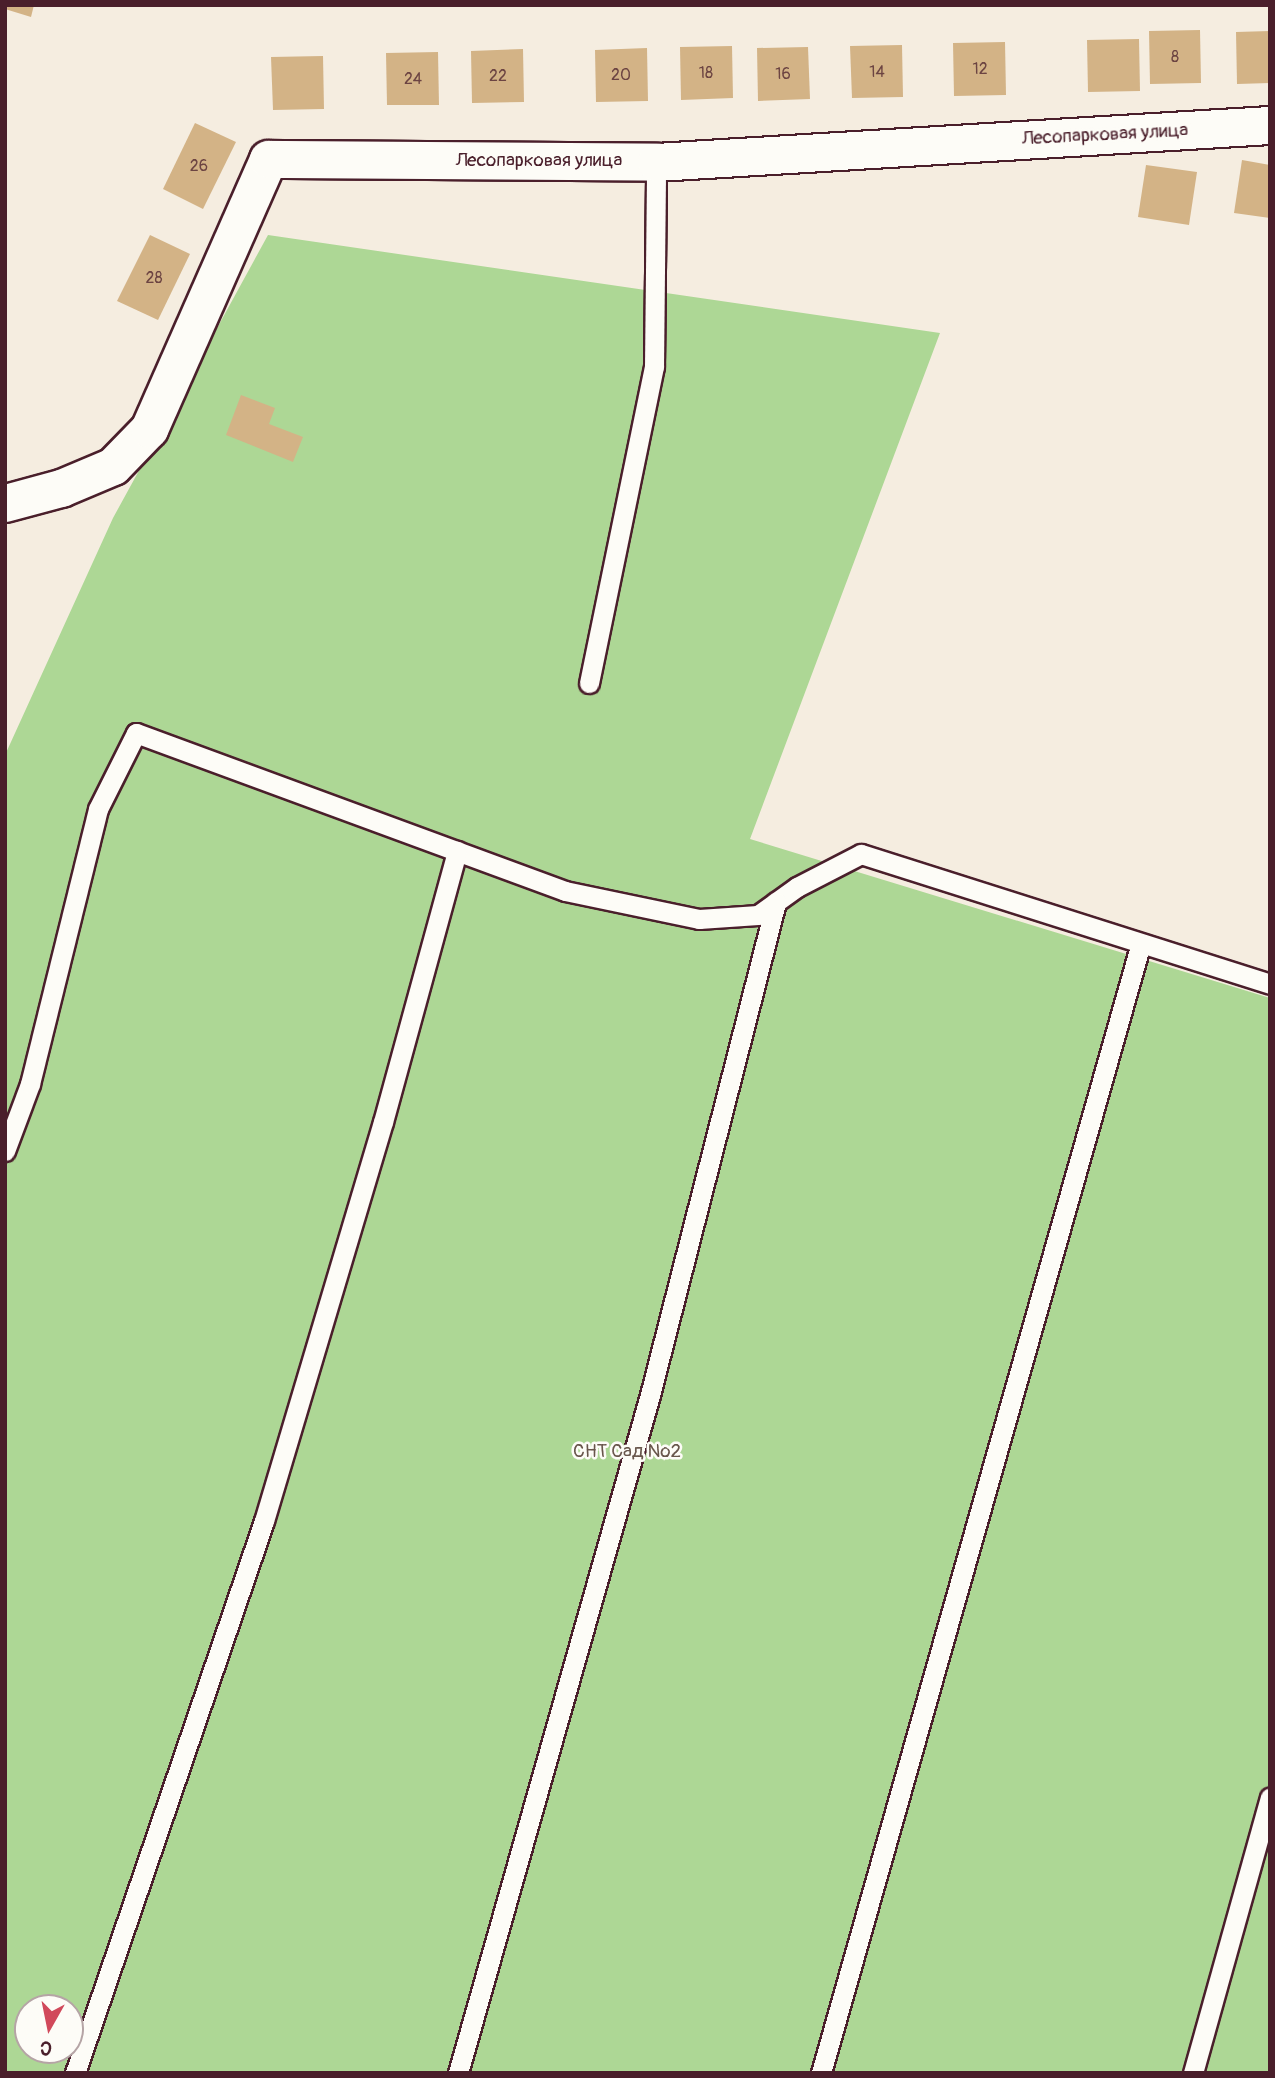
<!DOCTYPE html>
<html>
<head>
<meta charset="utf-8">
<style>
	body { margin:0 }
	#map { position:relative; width:1275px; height:2078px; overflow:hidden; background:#f5ede0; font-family:Pangolin,sans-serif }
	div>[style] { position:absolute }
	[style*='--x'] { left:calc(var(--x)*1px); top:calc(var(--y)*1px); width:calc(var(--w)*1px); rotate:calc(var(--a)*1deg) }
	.green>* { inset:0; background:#add795 }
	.building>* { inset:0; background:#d3b386 }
	.roads { filter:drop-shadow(2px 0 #4a1f2b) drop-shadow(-2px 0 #4a1f2b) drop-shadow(0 2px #4a1f2b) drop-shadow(0 -2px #4a1f2b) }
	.service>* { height:19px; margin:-9.5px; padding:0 9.5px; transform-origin:9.5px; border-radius:9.5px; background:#fdfcf7 }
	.minor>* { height:37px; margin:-18.5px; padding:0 18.5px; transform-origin:18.5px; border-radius:18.5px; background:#fdfcf7 }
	span { translate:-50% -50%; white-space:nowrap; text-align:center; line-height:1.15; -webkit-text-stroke:5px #fdfcf7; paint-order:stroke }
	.number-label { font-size:16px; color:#6c4442 }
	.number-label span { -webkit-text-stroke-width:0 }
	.street-label { font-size:19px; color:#4a1f2b }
	.park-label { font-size:19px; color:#68564b }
	.frame { position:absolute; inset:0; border:7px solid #4a1f2b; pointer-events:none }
	.north { position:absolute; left:14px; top:1994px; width:70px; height:70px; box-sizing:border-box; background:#fdfcf7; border:2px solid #b5a4a5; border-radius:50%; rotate:189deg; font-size:19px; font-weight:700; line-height:28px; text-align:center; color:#4a1f2b }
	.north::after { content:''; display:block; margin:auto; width:24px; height:32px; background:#d1495b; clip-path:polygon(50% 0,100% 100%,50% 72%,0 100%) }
</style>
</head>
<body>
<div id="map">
	<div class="green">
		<i style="clip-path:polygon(evenodd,268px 235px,940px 333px,750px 839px,1270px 998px,1270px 2073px,5px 2073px,5px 755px,113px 518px,268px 235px,28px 2008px,70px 2008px,70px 2050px,28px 2050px,28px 2008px)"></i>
	</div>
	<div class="building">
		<i style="clip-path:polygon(5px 5px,34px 5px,31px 17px,5px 9px)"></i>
		<i style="clip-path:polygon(1200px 30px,1201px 83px,1150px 84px,1149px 31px)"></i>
		<i style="clip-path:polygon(1270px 31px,1270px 83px,1237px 84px,1236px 32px)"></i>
		<i style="clip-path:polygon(1139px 39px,1140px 91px,1088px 92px,1087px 40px)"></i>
		<i style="clip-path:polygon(1005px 42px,1006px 95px,954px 96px,953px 43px)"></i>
		<i style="clip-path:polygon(902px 45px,903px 97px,852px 98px,850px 46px)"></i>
		<i style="clip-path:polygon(732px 46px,733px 98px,681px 100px,680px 47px)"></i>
		<i style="clip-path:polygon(808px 47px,810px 99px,758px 101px,757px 48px)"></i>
		<i style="clip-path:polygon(647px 48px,648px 101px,596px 102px,595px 50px)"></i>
		<i style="clip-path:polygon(523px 49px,524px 102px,472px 103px,471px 51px)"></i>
		<i style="clip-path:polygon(438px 52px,439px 105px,387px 105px,386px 53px)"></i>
		<i style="clip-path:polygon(323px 56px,324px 109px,273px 110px,271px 57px)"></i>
		<i style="clip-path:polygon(195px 123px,236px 142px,203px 209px,163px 189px)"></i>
		<i style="clip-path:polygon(1242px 160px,1270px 165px,1270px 218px,1234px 213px)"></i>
		<i style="clip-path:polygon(1146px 165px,1197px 172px,1189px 225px,1138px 217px)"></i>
		<i style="clip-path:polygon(150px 235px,190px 254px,158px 320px,117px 301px)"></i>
		<i style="clip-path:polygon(241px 395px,275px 408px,269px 424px,303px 437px,293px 462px,226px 435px)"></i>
	</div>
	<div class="roads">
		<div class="service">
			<i style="--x:589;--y:683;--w:323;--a:-78.4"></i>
			<i style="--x:654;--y:367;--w:205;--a:-89.4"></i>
			<i style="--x:5;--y:1151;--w:72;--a:-69.5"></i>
			<i style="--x:30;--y:1084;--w:283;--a:-76.1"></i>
			<i style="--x:98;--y:809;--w:85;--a:-63.4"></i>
			<i style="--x:136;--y:733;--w:457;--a:20.2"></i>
			<i style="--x:565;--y:891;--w:137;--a:11.8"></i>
			<i style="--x:699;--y:919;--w:59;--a:-3.9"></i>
			<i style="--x:758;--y:915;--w:48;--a:-35.7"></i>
			<i style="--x:797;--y:887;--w:72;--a:-27.3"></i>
			<i style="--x:861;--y:854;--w:429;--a:17.6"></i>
			<i style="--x:75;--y:2073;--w:583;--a:-71.1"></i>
			<i style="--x:264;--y:1521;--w:416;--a:-73.4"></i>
			<i style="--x:383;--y:1122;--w:281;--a:-74.7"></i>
			<i style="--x:458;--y:2073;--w:705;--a:-74.19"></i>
			<i style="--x:650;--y:1395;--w:509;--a:-75.66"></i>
			<i style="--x:821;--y:2073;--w:1174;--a:-74.19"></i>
			<i style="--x:1193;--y:2073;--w:286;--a:-74.4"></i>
		</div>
		<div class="minor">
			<i style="--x:5;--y:503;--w:58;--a:-15"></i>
			<i style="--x:61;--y:488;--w:56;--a:-22.9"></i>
			<i style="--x:113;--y:466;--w:52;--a:-45.8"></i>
			<i style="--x:149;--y:429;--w:295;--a:-66.2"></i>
			<i style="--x:268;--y:159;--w:388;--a:0.4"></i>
			<i style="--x:656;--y:162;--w:615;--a:-3.45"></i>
		</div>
	</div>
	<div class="number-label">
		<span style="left:1175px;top:57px">8</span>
		<span style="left:980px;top:69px">12</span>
		<span style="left:877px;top:72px">14</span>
		<span style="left:706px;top:73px">18</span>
		<span style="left:783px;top:74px">16</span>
		<span style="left:621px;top:75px">20</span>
		<span style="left:498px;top:76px">22</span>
		<span style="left:413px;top:79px">24</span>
		<span style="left:199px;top:166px">26</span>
		<span style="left:154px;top:278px">28</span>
	</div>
	<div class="street-label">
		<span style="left:1105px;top:135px;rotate:-3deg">Лесопарковая улица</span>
		<span style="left:539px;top:161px">Лесопарковая улица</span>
	</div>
	<div class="park-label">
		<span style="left:627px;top:1452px">СНТ Сад №2</span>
	</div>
	<div class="frame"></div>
	<div class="north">С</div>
</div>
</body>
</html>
